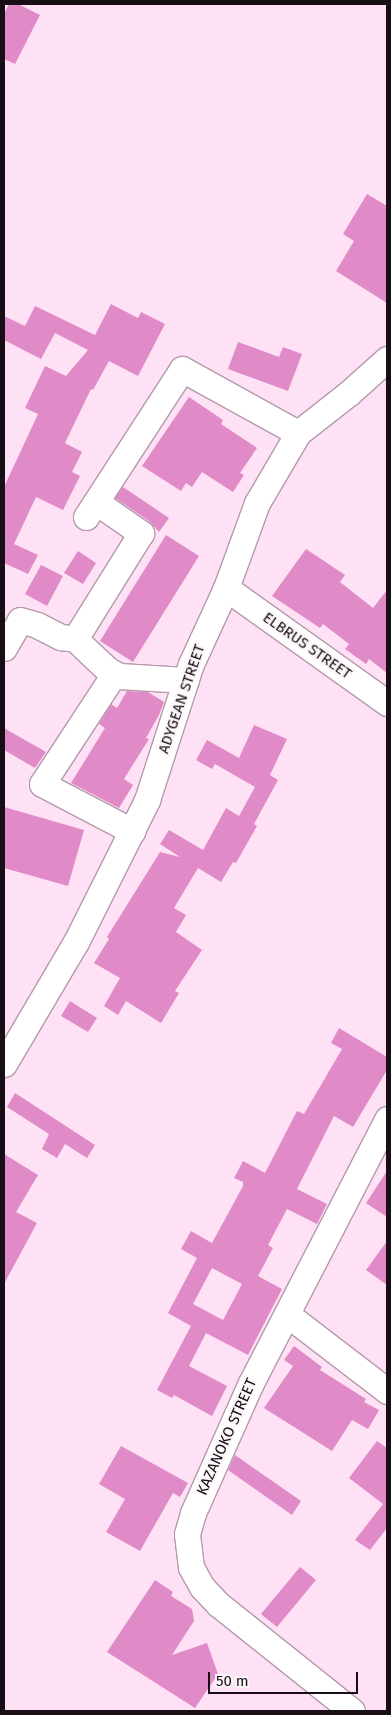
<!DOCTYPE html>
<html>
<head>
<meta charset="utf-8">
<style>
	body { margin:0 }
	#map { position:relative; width:391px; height:1715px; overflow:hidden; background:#fee1f4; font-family:"Fira Sans",sans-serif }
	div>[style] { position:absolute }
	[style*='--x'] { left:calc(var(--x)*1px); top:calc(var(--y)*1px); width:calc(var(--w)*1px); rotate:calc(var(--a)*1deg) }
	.building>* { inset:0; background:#e08bc8 }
	.roads { filter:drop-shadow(1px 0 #b499ac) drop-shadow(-1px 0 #b499ac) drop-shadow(0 1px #b499ac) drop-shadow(0 -1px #b499ac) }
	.minor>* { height:25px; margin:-12.5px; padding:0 12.5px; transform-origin:12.5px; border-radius:12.5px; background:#fff }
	span { translate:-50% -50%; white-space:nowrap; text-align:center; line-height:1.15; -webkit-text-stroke:4.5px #fcf6fa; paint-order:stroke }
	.street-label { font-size:15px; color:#180e15 }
	.frame { position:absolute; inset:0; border:5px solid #180e15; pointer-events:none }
	.scale { position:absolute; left:208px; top:1672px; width:150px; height:22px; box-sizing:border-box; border:2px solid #180e15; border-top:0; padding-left:6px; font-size:15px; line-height:18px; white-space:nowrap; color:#180e15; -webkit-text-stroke:4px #fcf6fa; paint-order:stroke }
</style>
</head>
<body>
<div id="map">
	<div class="building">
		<i style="clip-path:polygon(9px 4px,18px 4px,40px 15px,15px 64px,4px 59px,4px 14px)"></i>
		<i style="clip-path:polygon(367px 194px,387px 206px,387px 303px,336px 271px,354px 241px,343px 234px)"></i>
		<i style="clip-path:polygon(111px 304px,138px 318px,141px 312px,165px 324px,138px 376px,109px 361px,93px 390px,91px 389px,65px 443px,82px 452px,72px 472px,80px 476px,63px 510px,36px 497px,14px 544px,38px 555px,28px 574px,4px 563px,4px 487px,38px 414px,25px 408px,45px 366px,66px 376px,88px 350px,55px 333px,41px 359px,4px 340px,4px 316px,25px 326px,35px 306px,95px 335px)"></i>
		<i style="clip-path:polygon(238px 342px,279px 357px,283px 347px,302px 354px,288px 391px,228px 369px)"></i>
		<i style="clip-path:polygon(189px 397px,223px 420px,221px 424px,257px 448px,240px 473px,244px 475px,233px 492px,202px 472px,192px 487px,186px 483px,181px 491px,142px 466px)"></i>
		<i style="clip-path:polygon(123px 487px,169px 518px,159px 532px,149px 521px,115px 498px)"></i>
		<i style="clip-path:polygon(166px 535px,199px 556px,133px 662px,100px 641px)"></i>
		<i style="clip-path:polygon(306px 549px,345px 575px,340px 582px,373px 608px,387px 590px,387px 673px,369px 659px,366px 664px,345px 649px,349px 644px,323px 624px,320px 628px,272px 596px)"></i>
		<i style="clip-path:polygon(78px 551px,96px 563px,83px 584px,64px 573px)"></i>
		<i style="clip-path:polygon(41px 565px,63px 576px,47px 606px,25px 594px)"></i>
		<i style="clip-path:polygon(127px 691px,148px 692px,164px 702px,159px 715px,146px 738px,149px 739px,124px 779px,133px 785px,119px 808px,71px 783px,105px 728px,99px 724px,111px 704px,117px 708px)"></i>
		<i style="clip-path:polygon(254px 725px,287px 739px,270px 775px,278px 780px,254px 824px,257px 826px,236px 863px,233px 862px,221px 882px,198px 868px,174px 908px,186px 915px,176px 932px,202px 950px,175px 991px,179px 993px,161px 1023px,126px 1001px,118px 1015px,104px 1006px,120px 978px,94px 963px,109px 939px,107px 937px,160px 852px,180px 857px,160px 844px,169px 830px,203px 850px,226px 808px,239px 816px,255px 787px,215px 764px,212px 769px,196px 760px,207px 740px,239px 758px)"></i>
		<i style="clip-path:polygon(4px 728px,46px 752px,35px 768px,4px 750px)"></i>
		<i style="clip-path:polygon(4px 807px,84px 830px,68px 886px,4px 868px)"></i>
		<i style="clip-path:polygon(70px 1001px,97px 1018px,88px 1032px,61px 1016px)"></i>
		<i style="clip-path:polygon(evenodd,339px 1028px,387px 1057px,387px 1070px,353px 1127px,334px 1116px,297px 1189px,327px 1204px,317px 1224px,287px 1209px,268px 1245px,273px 1248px,258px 1276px,282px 1289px,248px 1355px,206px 1333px,189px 1366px,227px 1386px,212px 1416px,174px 1395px,172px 1398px,157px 1390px,191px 1326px,168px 1313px,197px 1258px,181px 1249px,191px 1231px,212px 1243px,243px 1186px,243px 1182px,234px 1178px,243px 1161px,265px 1173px,297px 1111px,304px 1114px,342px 1049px,331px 1043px,339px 1028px,212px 1268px,242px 1284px,223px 1320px,193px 1304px,212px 1268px)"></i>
		<i style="clip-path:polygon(15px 1093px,95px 1145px,87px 1158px,65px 1144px,57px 1158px,42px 1149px,49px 1134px,7px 1107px)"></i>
		<i style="clip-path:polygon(4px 1154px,38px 1175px,16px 1212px,37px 1223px,4px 1284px)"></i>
		<i style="clip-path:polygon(387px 1171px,387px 1217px,366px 1203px)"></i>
		<i style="clip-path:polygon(387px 1241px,387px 1285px,366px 1270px)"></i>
		<i style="clip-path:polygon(294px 1346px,322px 1367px,320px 1370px,366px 1399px,364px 1402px,379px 1410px,368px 1429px,352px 1420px,332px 1451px,264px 1408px,293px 1366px,284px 1360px)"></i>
		<i style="clip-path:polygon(377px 1441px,387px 1448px,387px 1528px,370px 1550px,355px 1540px,383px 1504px,349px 1478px)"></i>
		<i style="clip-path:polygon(121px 1446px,188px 1483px,180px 1497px,173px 1493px,140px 1551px,106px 1532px,125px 1499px,99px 1484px)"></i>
		<i style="clip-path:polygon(235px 1455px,301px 1501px,292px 1515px,228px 1470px)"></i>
		<i style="clip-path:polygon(300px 1567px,316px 1580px,277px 1627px,261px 1614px)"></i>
		<i style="clip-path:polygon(155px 1580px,173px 1592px,171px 1596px,192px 1609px,194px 1621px,172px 1655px,207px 1643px,218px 1674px,195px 1708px,107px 1652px)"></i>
	</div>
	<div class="roads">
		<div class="minor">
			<i style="--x:96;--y:502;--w:55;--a:34.6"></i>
			<i style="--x:141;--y:533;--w:125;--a:121.9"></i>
			<i style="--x:75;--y:639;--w:45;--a:43.2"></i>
			<i style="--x:108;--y:670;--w:13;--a:29"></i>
			<i style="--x:119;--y:676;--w:67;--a:3.4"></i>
			<i style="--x:86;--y:517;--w:176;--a:-57"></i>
			<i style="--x:182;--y:369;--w:132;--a:28.9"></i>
			<i style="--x:226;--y:588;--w:198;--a:35.5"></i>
			<i style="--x:4;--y:648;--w:32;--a:-60"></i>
			<i style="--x:20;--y:620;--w:18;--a:16"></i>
			<i style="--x:37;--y:625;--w:27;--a:27"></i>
			<i style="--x:61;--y:637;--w:14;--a:8"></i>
			<i style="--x:114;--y:674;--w:131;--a:123.2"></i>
			<i style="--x:42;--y:784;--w:102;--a:27.6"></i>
			<i style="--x:4;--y:1064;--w:142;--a:-59.5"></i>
			<i style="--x:76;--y:942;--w:159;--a:-63.4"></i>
			<i style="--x:147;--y:800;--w:143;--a:-72.1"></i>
			<i style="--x:191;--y:664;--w:84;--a:-65.3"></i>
			<i style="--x:226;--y:588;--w:90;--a:-70"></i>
			<i style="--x:257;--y:503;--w:81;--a:-59.6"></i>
			<i style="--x:298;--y:433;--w:65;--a:-38.1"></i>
			<i style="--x:349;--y:393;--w:51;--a:-41.8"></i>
			<i style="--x:288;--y:1315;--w:125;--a:37.5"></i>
			<i style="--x:352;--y:1711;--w:171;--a:-141.4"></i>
			<i style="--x:218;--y:1604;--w:23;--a:-133"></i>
			<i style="--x:202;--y:1587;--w:23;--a:-119"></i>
			<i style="--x:191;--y:1567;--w:33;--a:-97"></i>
			<i style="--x:187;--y:1534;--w:22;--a:-74"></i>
			<i style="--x:193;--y:1513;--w:142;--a:-66"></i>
			<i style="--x:251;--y:1383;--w:297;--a:-62.7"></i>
		</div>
	</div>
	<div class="street-label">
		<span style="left:307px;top:646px;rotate:35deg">ELBRUS STREET</span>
		<span style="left:182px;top:699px;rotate:-71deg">ADYGEAN STREET</span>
		<span style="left:227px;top:1437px;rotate:-66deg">KAZANOKO STREET</span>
	</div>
	<div class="frame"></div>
	<div class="scale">50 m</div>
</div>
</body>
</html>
